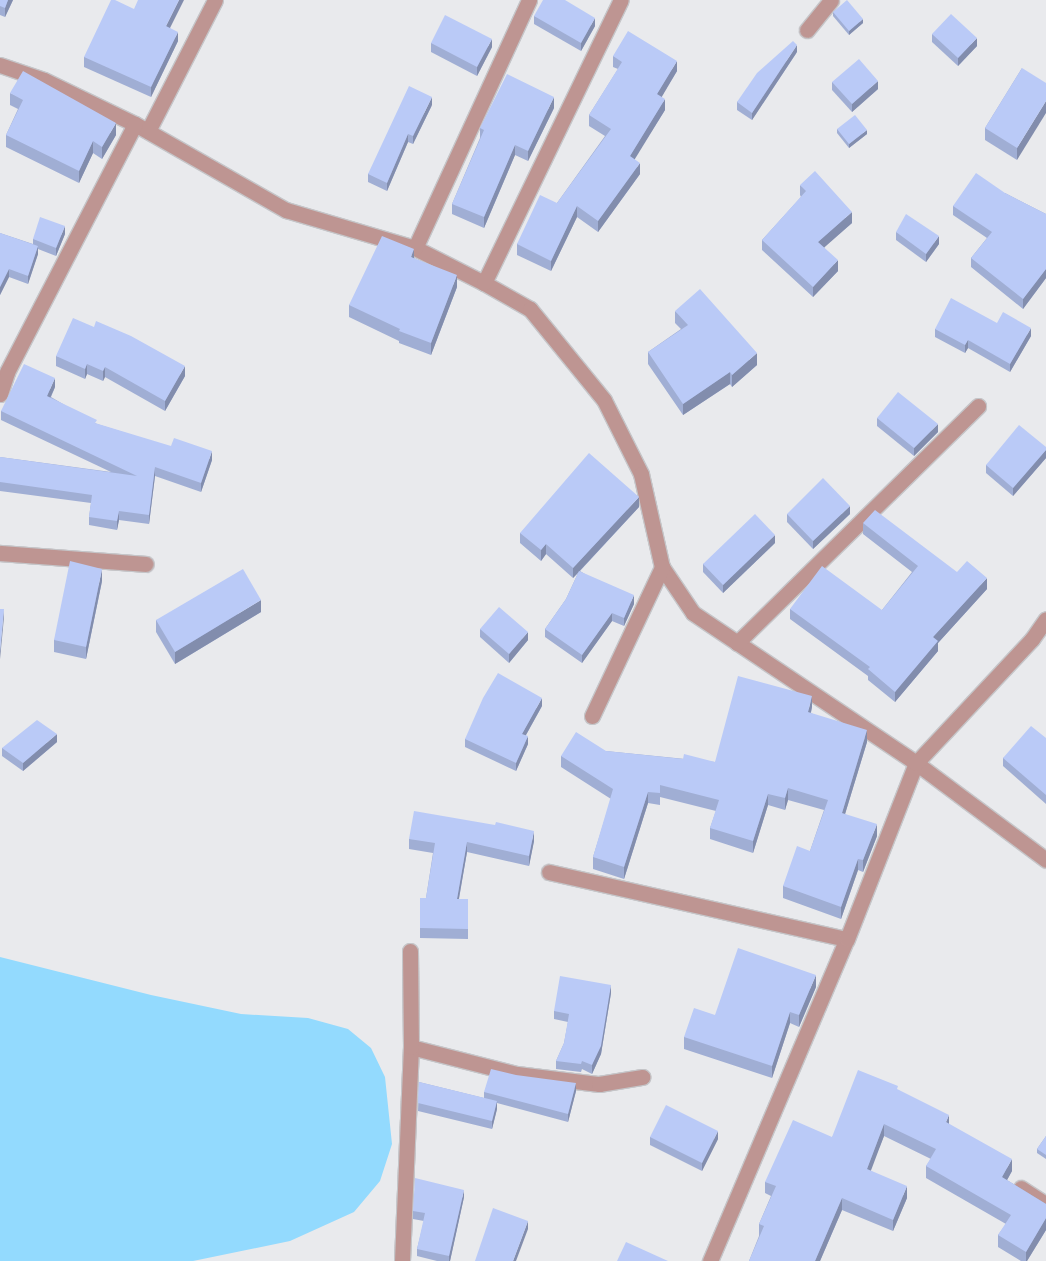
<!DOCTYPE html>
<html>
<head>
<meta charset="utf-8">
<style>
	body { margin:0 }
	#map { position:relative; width:1046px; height:1261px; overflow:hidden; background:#e9eaed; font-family:Mulish,sans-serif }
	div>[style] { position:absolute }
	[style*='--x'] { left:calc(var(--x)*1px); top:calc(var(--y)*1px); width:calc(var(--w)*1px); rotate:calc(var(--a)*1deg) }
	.water>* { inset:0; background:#93dafe }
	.roads { filter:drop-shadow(1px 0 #c5c5c8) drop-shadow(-1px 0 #c5c5c8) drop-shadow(0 1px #c5c5c8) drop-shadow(0 -1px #c5c5c8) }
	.street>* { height:15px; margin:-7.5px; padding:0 7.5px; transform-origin:7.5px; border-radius:7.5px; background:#be9592 }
	.wall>* { inset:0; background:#a0aed4 }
	.shaded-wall>* { inset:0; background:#828dad }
	.building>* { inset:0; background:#bacaf7 }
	span { translate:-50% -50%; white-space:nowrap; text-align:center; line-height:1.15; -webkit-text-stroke:4.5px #f6f7fa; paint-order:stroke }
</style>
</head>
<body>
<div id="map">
	<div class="water">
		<i style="clip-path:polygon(0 957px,151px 995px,241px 1014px,308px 1018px,348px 1029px,371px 1048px,385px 1077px,392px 1144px,380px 1181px,354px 1212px,290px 1241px,193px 1261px,0 1261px)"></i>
	</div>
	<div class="roads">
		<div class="street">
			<i style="--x:807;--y:30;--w:38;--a:-51"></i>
			<i style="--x:0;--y:65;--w:46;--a:18.8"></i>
			<i style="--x:44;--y:80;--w:101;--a:25.8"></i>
			<i style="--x:135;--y:124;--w:174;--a:29.7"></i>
			<i style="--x:286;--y:210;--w:134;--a:16.4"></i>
			<i style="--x:415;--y:248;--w:77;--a:26.9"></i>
			<i style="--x:484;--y:283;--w:53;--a:29.5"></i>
			<i style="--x:530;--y:309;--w:117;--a:50.9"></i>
			<i style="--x:604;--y:400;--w:83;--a:63.4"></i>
			<i style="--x:641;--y:474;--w:95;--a:77.3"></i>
			<i style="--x:662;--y:567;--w:55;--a:56"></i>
			<i style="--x:693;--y:613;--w:269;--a:33.9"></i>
			<i style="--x:916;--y:763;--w:162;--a:36.7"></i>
			<i style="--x:148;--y:131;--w:147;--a:-62.9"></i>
			<i style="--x:415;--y:248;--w:273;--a:-65.3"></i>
			<i style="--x:484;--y:283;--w:314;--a:-64.2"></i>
			<i style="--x:0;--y:394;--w:23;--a:-72"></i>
			<i style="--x:7;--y:372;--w:279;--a:-62.7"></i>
			<i style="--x:0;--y:553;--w:146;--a:4.3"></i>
			<i style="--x:737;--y:643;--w:338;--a:-44.5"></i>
			<i style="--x:592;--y:716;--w:165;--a:-64.8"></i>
			<i style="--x:549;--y:872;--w:305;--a:12.7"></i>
			<i style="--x:411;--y:1047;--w:109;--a:14.3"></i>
			<i style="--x:517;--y:1074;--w:83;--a:7"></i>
			<i style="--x:599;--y:1084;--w:44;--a:-9.2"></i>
			<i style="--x:1021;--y:1188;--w:30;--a:33"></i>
			<i style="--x:402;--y:1261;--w:214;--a:-87.6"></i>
			<i style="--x:411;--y:1047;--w:96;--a:-90.6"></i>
			<i style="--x:710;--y:1261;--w:350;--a:-67"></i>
			<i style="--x:847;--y:939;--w:189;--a:-68.6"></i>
			<i style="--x:916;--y:763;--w:170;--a:-46.9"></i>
			<i style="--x:1032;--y:639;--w:24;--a:-55"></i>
		</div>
	</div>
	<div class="wall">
		<i style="clip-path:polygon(0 0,13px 0,5px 17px,0 15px)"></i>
		<i style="clip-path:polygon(833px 12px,863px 23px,849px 35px,833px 16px)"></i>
		<i style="clip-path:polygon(534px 16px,595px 26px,581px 51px,534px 24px)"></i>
		<i style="clip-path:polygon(170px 28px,178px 41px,151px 97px,84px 67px,84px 57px)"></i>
		<i style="clip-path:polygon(932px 34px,977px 46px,958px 66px,932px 42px)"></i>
		<i style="clip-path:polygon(431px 43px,492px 47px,477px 76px,431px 52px)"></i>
		<i style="clip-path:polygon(797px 52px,752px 120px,737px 110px,737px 102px)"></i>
		<i style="clip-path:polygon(613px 56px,677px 71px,661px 97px,665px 110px,634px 159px,640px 174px,598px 232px,577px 217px,551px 271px,517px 255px,517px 244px,557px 203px,605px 136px,589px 126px,589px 115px,618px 69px,613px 67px)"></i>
		<i style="clip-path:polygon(1022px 68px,1017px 160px,985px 140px,985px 128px)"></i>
		<i style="clip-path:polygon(832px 82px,878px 89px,852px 112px,832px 90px)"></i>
		<i style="clip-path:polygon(10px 93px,116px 135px,102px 159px,93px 153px,79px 183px,6px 147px,6px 135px,18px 109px,10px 105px)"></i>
		<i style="clip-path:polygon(432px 105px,413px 144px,408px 142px,387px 191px,368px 182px,368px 174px)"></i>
		<i style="clip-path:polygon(554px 108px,528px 161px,515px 155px,484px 228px,452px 214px,452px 204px,480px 138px,480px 128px)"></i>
		<i style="clip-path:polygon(837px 129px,867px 134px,849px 148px,837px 133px)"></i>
		<i style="clip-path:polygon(800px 185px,852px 223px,824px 247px,838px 271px,813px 297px,762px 250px,762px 240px,801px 197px,800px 195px)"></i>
		<i style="clip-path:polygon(1005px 193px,1046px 214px,1046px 278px,1023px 309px,971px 267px,971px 258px,987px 238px,953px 215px,953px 206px)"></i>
		<i style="clip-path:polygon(896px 232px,939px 244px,926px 262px,896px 240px)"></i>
		<i style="clip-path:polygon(0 233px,33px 244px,33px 239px,65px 234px,56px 256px,38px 249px,38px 254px,28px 284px,9px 277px,0 295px)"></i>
		<i style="clip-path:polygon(414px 258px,457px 287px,431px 355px,399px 343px,399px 341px,349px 317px,349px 305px)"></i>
		<i style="clip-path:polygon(675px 311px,757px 365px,732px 387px,730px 384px,683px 415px,648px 364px,648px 352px,681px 329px,675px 323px)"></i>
		<i style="clip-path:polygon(997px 323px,1031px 336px,1010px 372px,968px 348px,965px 353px,935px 337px,935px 329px)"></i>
		<i style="clip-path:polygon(56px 356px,185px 376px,165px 411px,105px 377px,103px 381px,87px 374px,85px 379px,56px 366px)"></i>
		<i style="clip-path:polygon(55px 387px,51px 397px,97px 424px,212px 460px,201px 492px,155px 476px,149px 524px,119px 520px,117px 530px,89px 525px,89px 517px,91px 503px,0 491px,0 457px,111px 472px,1px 420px,1px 411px)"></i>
		<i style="clip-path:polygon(877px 418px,938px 432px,914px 456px,877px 426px)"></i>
		<i style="clip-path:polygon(1046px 447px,1046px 458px,1013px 496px,986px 473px,986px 465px)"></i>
		<i style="clip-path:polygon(639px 507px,580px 571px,634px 604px,624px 626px,612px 621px,582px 663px,545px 637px,545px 629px,566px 599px,578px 573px,573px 578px,546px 554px,541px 561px,520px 543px,520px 533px)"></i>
		<i style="clip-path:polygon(787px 514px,850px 514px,813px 549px,787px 522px)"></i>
		<i style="clip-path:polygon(863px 523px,987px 589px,938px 643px,938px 651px,895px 702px,868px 680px,868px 676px,790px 619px,790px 609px,882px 610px,912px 572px,863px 534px)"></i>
		<i style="clip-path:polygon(775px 543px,723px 593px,703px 572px,703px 564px)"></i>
		<i style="clip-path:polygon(102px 581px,86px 659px,54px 652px,54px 640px)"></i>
		<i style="clip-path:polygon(261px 612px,175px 664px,156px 632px,156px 620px)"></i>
		<i style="clip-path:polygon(480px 629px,528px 640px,509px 663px,480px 637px)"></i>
		<i style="clip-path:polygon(542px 706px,526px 735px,528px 744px,516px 771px,465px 747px,465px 739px)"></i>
		<i style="clip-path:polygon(812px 707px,811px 713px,867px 742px,845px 814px,877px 836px,863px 872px,858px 870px,841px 919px,783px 898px,783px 886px,810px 851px,824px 810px,788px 800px,785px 810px,768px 805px,753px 853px,710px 839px,710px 828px,716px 811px,660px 797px,660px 805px,648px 803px,624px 879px,593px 869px,593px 857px,611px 799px,561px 767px,561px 756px,606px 751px,715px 762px)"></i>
		<i style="clip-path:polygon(1046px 738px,1046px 804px,1003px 766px,1003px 758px)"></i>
		<i style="clip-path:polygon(57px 742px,23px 771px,2px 756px,2px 748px)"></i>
		<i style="clip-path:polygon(409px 839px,534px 841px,529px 866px,467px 852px,459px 899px,468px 899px,468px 939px,420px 938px,420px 898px,426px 898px,433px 853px,409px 849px)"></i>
		<i style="clip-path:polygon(816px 987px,799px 1027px,790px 1023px,772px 1078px,684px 1049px,684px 1037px,715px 1015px)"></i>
		<i style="clip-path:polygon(611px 993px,601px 1054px,592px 1074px,582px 1069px,581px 1072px,556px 1069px,556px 1061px,564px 1043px,568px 1022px,554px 1019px,554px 1011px)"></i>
		<i style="clip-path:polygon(419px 1082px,484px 1098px,484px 1092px,576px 1091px,568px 1122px,497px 1103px,497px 1109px,492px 1129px,418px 1111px)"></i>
		<i style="clip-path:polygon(898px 1090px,949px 1124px,1012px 1171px,1007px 1180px,1046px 1204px,1046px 1230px,1027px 1261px,1021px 1261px,998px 1247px,998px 1235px,1006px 1224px,926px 1178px,926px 1166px,931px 1159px,884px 1136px,870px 1170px,907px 1198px,893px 1231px,842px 1210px,820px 1261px,749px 1261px,759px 1236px,759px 1224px,771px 1196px,765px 1193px,765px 1182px,832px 1137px)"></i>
		<i style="clip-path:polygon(1046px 1136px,1046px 1159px,1037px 1153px,1037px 1149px)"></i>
		<i style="clip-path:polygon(650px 1137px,718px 1139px,702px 1171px,650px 1145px)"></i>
		<i style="clip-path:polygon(464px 1197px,450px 1261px,437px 1261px,417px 1256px,417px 1249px,424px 1221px,413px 1219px,413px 1211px)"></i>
	</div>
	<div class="shaded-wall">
		<i style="clip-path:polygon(8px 0,13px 0,5px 17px,5px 8px)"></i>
		<i style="clip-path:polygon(179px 0,184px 0,166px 36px,166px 26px)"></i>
		<i style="clip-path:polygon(595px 18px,595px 26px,581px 51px,581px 43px)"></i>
		<i style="clip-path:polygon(863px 19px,863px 23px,849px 35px,849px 31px)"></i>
		<i style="clip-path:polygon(178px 32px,178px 41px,151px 97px,151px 87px)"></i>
		<i style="clip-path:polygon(977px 38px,977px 46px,958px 66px,958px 58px)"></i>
		<i style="clip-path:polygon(492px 39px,492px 47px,477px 76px,477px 67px)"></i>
		<i style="clip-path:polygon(797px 45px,797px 52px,752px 120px,752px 113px)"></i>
		<i style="clip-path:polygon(677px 61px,677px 71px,657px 105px,657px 94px)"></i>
		<i style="clip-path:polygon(878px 81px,878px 89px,852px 112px,852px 104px)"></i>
		<i style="clip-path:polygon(432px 97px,432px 105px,413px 144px,413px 136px)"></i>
		<i style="clip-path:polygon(554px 97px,554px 108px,528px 161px,528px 151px)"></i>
		<i style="clip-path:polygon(665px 99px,665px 110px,630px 167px,630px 156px)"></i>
		<i style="clip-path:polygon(1046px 101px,1046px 113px,1017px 160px,1017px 148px)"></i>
		<i style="clip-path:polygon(116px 123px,116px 135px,102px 159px,102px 147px)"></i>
		<i style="clip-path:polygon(867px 130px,867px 134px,849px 148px,849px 144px)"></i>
		<i style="clip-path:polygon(408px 134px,408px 142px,387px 191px,387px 183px)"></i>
		<i style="clip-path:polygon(93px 141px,93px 153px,79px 183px,79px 171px)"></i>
		<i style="clip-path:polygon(515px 145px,515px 155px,484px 228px,484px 217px)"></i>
		<i style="clip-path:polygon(640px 163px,640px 174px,598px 232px,598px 221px)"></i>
		<i style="clip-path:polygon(577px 206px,577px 217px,551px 271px,551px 261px)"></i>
		<i style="clip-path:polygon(852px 212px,852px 223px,818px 253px,818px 242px)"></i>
		<i style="clip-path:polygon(65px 226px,65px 234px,56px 256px,56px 248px)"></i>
		<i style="clip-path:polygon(939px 236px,939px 244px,926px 262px,926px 254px)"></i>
		<i style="clip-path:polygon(38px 246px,38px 254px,28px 284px,28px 276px)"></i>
		<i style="clip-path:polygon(414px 249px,414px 261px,411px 257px)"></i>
		<i style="clip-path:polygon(838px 260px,838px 271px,813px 297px,813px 287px)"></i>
		<i style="clip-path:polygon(9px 269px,9px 277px,0 295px,0 287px)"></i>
		<i style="clip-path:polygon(1046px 269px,1046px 278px,1023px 309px,1023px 299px)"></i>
		<i style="clip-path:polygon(457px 275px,457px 287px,431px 355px,431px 343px)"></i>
		<i style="clip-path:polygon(1031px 328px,1031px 336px,1010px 372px,1010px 364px)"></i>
		<i style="clip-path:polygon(968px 340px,968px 348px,965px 353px,965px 345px)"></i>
		<i style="clip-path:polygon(757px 353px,757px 365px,732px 387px,732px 375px)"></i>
		<i style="clip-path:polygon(87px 364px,87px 374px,85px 379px,85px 369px)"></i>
		<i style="clip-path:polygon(185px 366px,185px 376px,165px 411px,165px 401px)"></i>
		<i style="clip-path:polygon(105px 367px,105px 377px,103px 381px,103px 371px)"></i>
		<i style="clip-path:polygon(730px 372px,730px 384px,683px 415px,683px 404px)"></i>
		<i style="clip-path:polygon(55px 378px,55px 387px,47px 405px,47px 396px)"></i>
		<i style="clip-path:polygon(938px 424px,938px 432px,914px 456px,914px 448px)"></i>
		<i style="clip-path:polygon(1046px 450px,1046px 458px,1013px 496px,1013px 488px)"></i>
		<i style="clip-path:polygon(212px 451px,212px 460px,201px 492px,201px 483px)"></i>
		<i style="clip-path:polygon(155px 467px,155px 476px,149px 524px,149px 515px)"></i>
		<i style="clip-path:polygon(639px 497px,639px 507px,573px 578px,573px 568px)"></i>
		<i style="clip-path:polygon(850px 506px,850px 514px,813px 549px,813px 541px)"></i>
		<i style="clip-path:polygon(119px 511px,119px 520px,117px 530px,117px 521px)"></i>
		<i style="clip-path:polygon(775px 535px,775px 543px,723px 593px,723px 585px)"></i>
		<i style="clip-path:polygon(546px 544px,546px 554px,541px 561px,541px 550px)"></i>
		<i style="clip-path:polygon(102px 569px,102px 581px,86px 659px,86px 647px)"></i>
		<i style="clip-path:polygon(987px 578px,987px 589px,938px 643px,938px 651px,895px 702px,895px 692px,933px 637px)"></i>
		<i style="clip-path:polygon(634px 595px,634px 604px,624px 626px,624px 618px)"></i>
		<i style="clip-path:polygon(261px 600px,261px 612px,175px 664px,175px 652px)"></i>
		<i style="clip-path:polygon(4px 609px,4px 617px,0 659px,0 651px)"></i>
		<i style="clip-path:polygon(612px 613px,612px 621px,582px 663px,582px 655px)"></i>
		<i style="clip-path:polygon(528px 632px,528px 640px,509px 663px,509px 654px)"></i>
		<i style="clip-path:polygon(812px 696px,812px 707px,808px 724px,808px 712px)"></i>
		<i style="clip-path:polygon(542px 698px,542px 706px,522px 742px,522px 734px)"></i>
		<i style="clip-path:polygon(867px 730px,867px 742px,842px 824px,842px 813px)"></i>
		<i style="clip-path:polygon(57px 734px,57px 742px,23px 771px,23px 763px)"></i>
		<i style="clip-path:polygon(528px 736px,528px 744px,516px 771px,516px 763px)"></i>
		<i style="clip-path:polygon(788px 788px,788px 800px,785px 810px,785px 798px)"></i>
		<i style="clip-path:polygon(648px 792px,648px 803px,624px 879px,624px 867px)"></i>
		<i style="clip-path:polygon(768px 794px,768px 805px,753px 853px,753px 841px)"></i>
		<i style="clip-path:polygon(877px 824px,877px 836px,863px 872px,863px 860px)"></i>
		<i style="clip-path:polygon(534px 831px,534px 841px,529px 866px,529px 856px)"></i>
		<i style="clip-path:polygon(467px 842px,467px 852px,457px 909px,457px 899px)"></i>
		<i style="clip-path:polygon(858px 859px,858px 870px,841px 919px,841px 907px)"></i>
		<i style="clip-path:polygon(816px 975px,816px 987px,799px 1027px,799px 1015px)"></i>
		<i style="clip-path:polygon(611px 985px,611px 993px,601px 1054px,592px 1074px,592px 1065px)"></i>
		<i style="clip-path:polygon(790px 1012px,790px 1023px,772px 1078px,772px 1066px)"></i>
		<i style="clip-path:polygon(576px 1083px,576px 1091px,568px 1122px,568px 1114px)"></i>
		<i style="clip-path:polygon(497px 1101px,497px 1109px,492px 1129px,492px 1121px)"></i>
		<i style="clip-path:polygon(949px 1115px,949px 1127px,946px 1122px)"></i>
		<i style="clip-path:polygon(884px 1124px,884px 1136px,867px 1181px,867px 1169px)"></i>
		<i style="clip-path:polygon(718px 1131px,718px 1139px,702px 1171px,702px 1163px)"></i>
		<i style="clip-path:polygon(1012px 1159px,1012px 1171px,1002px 1189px,1002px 1177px)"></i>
		<i style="clip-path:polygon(907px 1186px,907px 1198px,893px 1231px,893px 1220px)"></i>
		<i style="clip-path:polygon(464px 1190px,464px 1197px,450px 1261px,449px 1261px,449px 1256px)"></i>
		<i style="clip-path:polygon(842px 1198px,842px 1210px,820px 1261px,815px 1261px)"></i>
		<i style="clip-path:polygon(1046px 1218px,1046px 1230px,1027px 1261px,1026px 1261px,1026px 1252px)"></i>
		<i style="clip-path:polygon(528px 1221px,528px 1229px,516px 1261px,513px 1261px)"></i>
	</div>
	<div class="building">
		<i style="clip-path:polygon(0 0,8px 0,5px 8px,0 6px)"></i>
		<i style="clip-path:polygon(111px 0,115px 0,134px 9px,138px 0,179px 0,166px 26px,178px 32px,151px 87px,84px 57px)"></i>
		<i style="clip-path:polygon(543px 0,565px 0,595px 18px,581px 43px,534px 16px)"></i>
		<i style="clip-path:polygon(847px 0,863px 19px,849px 31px,833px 12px)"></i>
		<i style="clip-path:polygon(951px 14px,977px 38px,958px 58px,932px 34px)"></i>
		<i style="clip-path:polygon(445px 15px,492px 39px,477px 67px,431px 43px)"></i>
		<i style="clip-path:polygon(628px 31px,677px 61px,657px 94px,665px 99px,630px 156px,640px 163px,598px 221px,577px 206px,551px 261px,517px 244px,540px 195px,557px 203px,611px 129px,589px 115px,622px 62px,613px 56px)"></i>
		<i style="clip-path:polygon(793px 41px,797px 45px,752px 113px,737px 102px,757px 73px)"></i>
		<i style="clip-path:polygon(859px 59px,878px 81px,852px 104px,832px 82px)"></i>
		<i style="clip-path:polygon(1022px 68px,1046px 83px,1046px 101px,1017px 148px,985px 128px)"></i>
		<i style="clip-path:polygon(23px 71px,116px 123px,102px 147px,93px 141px,79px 171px,6px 135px,23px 100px,10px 93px)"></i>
		<i style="clip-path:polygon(507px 74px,554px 97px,528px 151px,515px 145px,484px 217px,452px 204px,484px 130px,480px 128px)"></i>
		<i style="clip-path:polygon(409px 86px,432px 97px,413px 136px,408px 134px,387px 183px,368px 174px)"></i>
		<i style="clip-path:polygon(855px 115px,867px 130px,849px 144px,837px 129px)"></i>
		<i style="clip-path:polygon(815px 171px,852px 212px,818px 242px,838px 260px,813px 287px,762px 240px,806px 191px,800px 185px)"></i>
		<i style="clip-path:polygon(976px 173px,1005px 193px,1046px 214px,1046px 269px,1023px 299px,971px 258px,992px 232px,953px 206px)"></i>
		<i style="clip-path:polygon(906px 214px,939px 236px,926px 254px,896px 232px)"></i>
		<i style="clip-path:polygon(40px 217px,65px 226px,56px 248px,33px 239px)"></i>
		<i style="clip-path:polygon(0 233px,38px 246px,28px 276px,9px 269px,0 287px)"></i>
		<i style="clip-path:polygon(382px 236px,414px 249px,411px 257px,457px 275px,431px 343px,399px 331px,400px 329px,349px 305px)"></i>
		<i style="clip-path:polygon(700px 289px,757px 353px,732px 375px,730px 372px,683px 404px,648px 352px,688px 325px,675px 311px)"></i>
		<i style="clip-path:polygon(951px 298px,997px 323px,1003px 312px,1031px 328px,1010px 364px,968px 340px,965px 345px,935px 329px)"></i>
		<i style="clip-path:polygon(73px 318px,94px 327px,96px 321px,131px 336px,185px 366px,165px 401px,105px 367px,103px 371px,87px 364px,85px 369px,56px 356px)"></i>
		<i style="clip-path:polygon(24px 364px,55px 378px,47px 396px,97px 420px,95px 423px,171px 446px,174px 438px,212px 451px,201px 483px,155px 467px,149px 515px,119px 511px,117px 521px,89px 517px,92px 495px,0 482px,0 457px,137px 476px,1px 411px)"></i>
		<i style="clip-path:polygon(898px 392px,938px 424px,914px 448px,877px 418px)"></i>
		<i style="clip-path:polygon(1019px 425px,1046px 447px,1046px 450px,1013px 488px,986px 465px)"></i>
		<i style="clip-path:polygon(589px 453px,639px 497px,573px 568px,546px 544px,541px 550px,520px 533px)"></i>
		<i style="clip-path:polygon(823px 478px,850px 506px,813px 541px,787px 514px)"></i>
		<i style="clip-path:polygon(875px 510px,957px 572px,967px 561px,987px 578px,933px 637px,938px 641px,895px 692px,868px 669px,870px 667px,790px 609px,822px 566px,882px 610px,918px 566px,863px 523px)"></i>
		<i style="clip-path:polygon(755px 514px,775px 535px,723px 585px,703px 564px)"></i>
		<i style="clip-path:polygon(70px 561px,102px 569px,86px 647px,54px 640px)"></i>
		<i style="clip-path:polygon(243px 569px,261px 600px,175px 652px,156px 620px)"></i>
		<i style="clip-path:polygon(579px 571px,634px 595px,624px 618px,612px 613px,582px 655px,545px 629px,566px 599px)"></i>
		<i style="clip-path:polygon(499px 607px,528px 632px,509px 654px,480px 629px)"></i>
		<i style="clip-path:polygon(0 609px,4px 609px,0 651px)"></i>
		<i style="clip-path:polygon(498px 673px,542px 698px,522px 734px,528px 736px,516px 763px,465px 739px,483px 698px)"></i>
		<i style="clip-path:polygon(738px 676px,812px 696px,808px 712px,867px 730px,842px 813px,877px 824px,863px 860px,858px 859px,841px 907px,783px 886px,797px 846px,810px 851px,828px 800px,788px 788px,785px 798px,768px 794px,753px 841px,710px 828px,719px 800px,660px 785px,660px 793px,648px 792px,624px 867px,593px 857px,613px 789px,561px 756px,576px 732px,606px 751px,683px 759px,684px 754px,715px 762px)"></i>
		<i style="clip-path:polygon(37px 720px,57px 734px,23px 763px,2px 748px)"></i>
		<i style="clip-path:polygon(1031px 726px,1046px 738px,1046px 795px,1003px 758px)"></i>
		<i style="clip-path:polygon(414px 811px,495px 825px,496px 822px,534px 831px,529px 856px,467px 842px,457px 899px,468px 899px,468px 929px,420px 928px,420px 898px,426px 898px,435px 843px,409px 839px)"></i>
		<i style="clip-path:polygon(738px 948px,816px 975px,799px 1015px,790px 1012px,772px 1066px,684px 1037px,694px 1008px,715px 1015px)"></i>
		<i style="clip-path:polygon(560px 976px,611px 985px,601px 1046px,592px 1065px,582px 1061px,581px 1064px,556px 1061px,564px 1043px,569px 1014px,554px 1011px)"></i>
		<i style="clip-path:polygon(491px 1069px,516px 1075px,576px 1083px,568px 1114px,484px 1092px)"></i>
		<i style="clip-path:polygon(858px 1070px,898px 1086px,897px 1089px,949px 1115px,946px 1122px,1012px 1159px,1002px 1177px,1046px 1204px,1046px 1218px,1026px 1252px,998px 1235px,1011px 1215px,926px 1166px,936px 1149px,884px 1124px,867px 1169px,907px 1186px,893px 1220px,842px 1198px,815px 1261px,749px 1261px,764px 1226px,759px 1224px,776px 1186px,765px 1182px,793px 1120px,832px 1137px)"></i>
		<i style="clip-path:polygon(419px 1082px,497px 1101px,492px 1121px,418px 1103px)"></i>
		<i style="clip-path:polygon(666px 1105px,718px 1131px,702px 1163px,650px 1137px)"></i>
		<i style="clip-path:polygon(1046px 1136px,1046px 1155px,1037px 1149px)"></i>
		<i style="clip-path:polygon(415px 1178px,464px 1190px,449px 1256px,417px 1249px,425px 1213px,413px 1211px)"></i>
		<i style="clip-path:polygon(493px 1208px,528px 1221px,513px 1261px,475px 1261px)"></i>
		<i style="clip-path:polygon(626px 1242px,668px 1261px,617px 1261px)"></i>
	</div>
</div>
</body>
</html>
